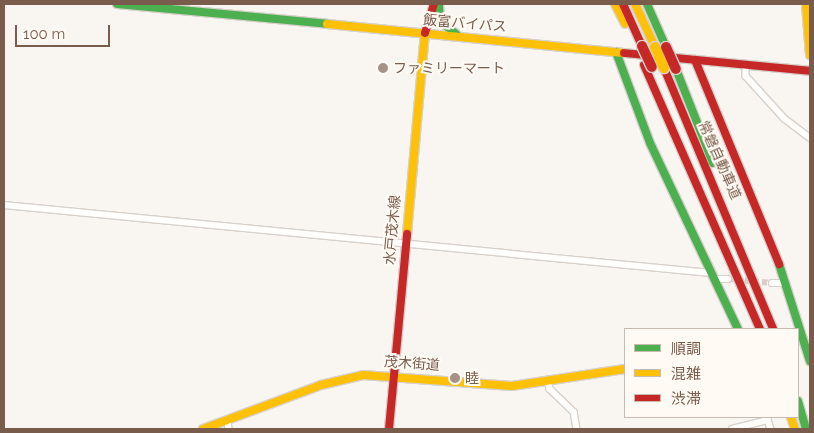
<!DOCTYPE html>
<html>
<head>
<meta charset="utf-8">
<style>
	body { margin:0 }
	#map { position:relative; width:814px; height:433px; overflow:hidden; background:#f9f5f0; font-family:Raleway,"Noto Sans JP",sans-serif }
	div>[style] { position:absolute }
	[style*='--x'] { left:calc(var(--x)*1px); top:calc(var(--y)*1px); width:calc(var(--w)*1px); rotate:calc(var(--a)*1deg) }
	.street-tunnel>* { height:5.5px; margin-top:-2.75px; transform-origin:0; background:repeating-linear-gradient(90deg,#d9cfc7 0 5.5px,transparent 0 8.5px) }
	.roads { filter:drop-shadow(1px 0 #d7d1cb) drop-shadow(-1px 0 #d7d1cb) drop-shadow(0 1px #d7d1cb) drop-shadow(0 -1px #d7d1cb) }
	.street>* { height:5.5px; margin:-2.75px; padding:0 2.75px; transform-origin:2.75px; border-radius:2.75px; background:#fefefd }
	.fast>* { height:8px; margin:-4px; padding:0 4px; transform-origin:4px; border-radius:4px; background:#4caf50 }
	.slow>* { height:8px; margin:-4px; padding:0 4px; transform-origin:4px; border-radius:4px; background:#ffc107 }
	.jam>* { height:8px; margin:-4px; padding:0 4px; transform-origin:4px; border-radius:4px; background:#c62828 }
	.bridges { filter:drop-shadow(1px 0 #dad1cc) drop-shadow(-1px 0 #dad1cc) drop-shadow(0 1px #dad1cc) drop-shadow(0 -1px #dad1cc) }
	.slow-bridge>* { height:10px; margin:-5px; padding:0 5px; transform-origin:5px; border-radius:5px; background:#ffc107 }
	.jam-bridge>* { height:10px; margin:-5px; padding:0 5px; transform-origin:5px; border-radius:5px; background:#c62828 }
	.dots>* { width:14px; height:14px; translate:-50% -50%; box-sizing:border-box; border:2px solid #fffaf3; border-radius:50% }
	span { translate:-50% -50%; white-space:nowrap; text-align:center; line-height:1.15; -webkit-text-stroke:4px #fffaf3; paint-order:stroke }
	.street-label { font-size:14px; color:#7a5c4d }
	.poi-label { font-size:14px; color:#7a5c4d }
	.left { translate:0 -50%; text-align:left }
	.frame { position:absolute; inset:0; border:5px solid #7a5c4d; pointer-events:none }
	.legend { position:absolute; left:624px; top:328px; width:175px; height:90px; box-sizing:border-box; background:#fffaf3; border:1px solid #cabbb1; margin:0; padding:6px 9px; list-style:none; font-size:15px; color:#7a5c4d }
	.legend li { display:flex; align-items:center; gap:10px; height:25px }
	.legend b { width:25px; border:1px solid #cabbb1 }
	.scale { position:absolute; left:15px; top:25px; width:95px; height:22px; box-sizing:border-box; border:2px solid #7a5c4d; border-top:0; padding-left:6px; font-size:15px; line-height:18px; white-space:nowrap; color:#7a5c4d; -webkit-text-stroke:4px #fffaf3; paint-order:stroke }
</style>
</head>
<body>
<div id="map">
	<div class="street-tunnel">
		<i style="--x:728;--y:279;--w:44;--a:5.2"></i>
	</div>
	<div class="roads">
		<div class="street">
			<i style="--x:746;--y:65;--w:11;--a:90"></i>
			<i style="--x:746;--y:76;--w:58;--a:47.8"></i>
			<i style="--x:785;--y:119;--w:31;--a:37"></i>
			<i style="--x:4;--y:205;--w:710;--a:5.49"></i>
			<i style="--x:714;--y:279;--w:14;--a:0"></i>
			<i style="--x:772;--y:283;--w:13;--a:0"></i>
			<i style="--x:548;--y:380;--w:9;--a:77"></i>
			<i style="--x:550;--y:389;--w:33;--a:44"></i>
			<i style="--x:574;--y:412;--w:17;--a:80"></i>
			<i style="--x:767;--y:417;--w:13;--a:72"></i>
			<i style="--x:228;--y:420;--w:9;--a:84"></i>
			<i style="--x:732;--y:429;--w:37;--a:-14"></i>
		</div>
		<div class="fast">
			<i style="--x:117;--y:4;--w:211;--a:5.4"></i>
			<i style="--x:439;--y:4;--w:17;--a:87"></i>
			<i style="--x:440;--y:21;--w:21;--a:39"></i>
			<i style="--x:647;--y:4;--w:47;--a:66.2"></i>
			<i style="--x:616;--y:52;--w:97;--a:69.5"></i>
			<i style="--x:650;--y:143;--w:206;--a:64.7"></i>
			<i style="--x:676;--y:69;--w:101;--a:68.5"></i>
			<i style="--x:779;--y:264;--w:102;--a:72.3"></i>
			<i style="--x:798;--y:401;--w:29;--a:74"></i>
		</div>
		<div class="slow">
			<i style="--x:615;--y:4;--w:22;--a:63"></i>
			<i style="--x:635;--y:4;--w:47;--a:65.1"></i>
			<i style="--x:806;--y:4;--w:51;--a:85.5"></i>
			<i style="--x:327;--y:24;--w:298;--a:5.6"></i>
			<i style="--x:407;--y:234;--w:202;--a:-84.9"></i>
			<i style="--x:791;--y:417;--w:13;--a:72"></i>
			<i style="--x:203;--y:429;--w:126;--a:-20.4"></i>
			<i style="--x:321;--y:385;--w:43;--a:-13.4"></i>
			<i style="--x:363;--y:375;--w:149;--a:4.2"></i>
			<i style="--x:512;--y:386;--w:114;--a:-8.6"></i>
		</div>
		<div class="jam">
			<i style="--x:623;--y:4;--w:46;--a:65.7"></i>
			<i style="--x:425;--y:33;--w:30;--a:-73"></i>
			<i style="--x:624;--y:53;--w:187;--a:5.5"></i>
			<i style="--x:695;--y:60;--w:221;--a:67.6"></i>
			<i style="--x:644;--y:65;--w:288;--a:66.3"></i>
			<i style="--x:664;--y:68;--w:283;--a:67.3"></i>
			<i style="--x:389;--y:429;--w:196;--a:-84.7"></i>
		</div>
	</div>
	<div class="bridges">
		<div class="slow-bridge">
			<i style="--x:655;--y:47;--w:23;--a:67"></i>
		</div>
		<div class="jam-bridge">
			<i style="--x:642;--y:46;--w:23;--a:65"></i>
			<i style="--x:666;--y:47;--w:24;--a:66"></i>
		</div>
	</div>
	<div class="dots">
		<i style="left:383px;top:68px;background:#a69286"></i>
		<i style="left:455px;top:378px;background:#a69286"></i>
	</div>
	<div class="street-label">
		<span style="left:465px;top:23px;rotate:5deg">飯富バイパス</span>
		<span style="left:720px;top:160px;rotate:66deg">常磐自動車道</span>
		<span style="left:392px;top:230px;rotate:-85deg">水戸茂木線</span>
		<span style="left:412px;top:363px;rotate:4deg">茂木街道</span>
	</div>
	<div class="poi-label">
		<span class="left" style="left:393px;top:68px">ファミリーマート</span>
		<span class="left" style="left:465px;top:378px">睦</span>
	</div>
	<div class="frame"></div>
	<ul class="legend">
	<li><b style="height:6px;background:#4caf50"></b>順調</li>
	<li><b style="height:6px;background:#ffc107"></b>混雑</li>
	<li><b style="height:6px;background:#c62828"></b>渋滞</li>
	</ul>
	<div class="scale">100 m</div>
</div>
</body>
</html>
